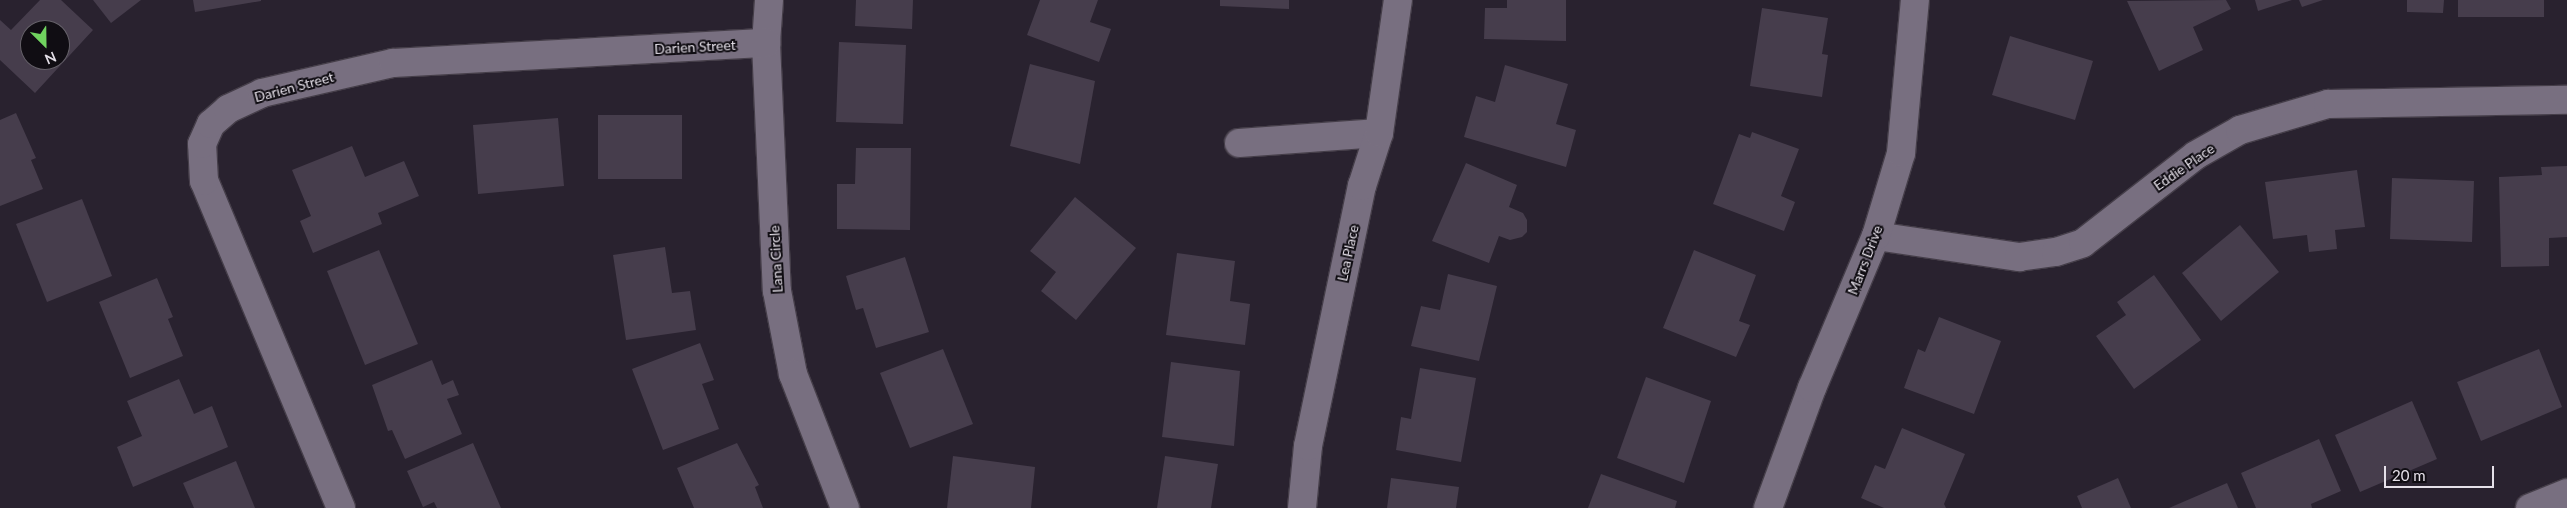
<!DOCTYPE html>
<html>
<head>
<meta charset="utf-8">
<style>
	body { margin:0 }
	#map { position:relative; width:2567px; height:508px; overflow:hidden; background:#29222f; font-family:Lato,sans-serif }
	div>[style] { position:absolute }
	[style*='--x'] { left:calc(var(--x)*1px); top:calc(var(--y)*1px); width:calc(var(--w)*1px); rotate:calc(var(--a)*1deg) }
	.building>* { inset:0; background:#463d4c }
	.roads { filter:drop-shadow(1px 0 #453e49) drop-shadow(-1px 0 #453e49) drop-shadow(0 1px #453e49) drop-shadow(0 -1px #453e49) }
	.minor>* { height:28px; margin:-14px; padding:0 14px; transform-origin:14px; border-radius:14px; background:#786f80 }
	span { translate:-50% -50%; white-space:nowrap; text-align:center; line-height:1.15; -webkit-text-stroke:4px #100d13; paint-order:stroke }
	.street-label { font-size:14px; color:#e5e0e9 }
	.north { position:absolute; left:20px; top:20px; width:50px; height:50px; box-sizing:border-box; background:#100d13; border:1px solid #656169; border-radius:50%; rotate:157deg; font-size:14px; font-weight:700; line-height:20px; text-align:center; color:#e5e0e9 }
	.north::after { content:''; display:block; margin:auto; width:18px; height:22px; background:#70d35f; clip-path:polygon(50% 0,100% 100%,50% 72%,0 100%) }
	.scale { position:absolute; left:2384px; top:466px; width:110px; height:22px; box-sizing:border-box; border:2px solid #e5e0e9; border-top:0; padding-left:6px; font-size:15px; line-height:18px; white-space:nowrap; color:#e5e0e9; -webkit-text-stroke:4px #100d13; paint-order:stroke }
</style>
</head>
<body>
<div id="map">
	<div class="building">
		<i style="clip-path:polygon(evenodd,40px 0,61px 0,93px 30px,35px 93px,0 60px,0 20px,11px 30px,40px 0,30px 30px,60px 30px,60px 60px,30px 60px,30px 30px)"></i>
		<i style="clip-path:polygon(93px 0,141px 0,111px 23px)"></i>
		<i style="clip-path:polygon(193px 0,261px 0,261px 1px,195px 12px)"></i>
		<i style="clip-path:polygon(856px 0,913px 0,912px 29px,855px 26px)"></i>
		<i style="clip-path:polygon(1040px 0,1098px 0,1090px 22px,1111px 29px,1099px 62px,1027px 35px)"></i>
		<i style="clip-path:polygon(1220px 0,1289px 0,1289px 9px,1220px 6px)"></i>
		<i style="clip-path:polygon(1507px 0,1566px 0,1566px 41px,1484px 39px,1485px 8px,1507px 8px)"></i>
		<i style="clip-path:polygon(2226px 0,2231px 9px,2193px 27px,2203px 50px,2159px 71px,2127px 1px)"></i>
		<i style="clip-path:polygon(2255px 0,2292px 0,2258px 11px)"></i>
		<i style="clip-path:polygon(2299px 0,2323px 0,2302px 7px)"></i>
		<i style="clip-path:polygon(2407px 0,2444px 0,2443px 13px,2407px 12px)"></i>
		<i style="clip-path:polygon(2458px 0,2544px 0,2544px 17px,2458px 17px)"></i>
		<i style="clip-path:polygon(1762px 8px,1828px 18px,1822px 54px,1828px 55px,1822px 97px,1750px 86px)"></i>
		<i style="clip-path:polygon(2010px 36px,2093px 61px,2075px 120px,1992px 95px)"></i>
		<i style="clip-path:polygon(839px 42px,906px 45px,903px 124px,836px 122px)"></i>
		<i style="clip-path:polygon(1030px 64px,1095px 81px,1080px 164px,1010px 146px)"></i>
		<i style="clip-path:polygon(1505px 65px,1568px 84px,1556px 124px,1576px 130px,1566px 167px,1464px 137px,1476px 96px,1495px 102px)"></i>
		<i style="clip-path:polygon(16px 113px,36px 158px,31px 160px,43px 189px,0 206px,0 120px)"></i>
		<i style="clip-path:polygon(598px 115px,682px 115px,682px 179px,598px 179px)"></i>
		<i style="clip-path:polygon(558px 118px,564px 186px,478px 194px,473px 125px)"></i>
		<i style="clip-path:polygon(1752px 132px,1799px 149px,1781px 196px,1795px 202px,1784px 231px,1713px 204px,1739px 134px,1750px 138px)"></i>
		<i style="clip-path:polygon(352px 146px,365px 177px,404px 161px,419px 196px,378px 213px,382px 224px,313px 253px,300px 221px,311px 216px,292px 170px)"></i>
		<i style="clip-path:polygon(856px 148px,911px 148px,910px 230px,837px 229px,837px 184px,855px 184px)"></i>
		<i style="clip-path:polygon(1466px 163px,1517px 185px,1509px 207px,1523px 213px,1527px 220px,1527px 232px,1522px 237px,1510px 240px,1499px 236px,1489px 263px,1432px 241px)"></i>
		<i style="clip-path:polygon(2567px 166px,2567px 237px,2549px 238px,2549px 266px,2501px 267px,2499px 177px,2542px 175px,2541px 167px)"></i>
		<i style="clip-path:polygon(2357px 170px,2365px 227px,2335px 230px,2337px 249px,2309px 252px,2307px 235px,2273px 239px,2265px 182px)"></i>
		<i style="clip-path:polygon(2392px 178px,2474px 181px,2472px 242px,2390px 239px)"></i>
		<i style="clip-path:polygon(1075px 197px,1136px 248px,1076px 320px,1041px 291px,1056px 272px,1030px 251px)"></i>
		<i style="clip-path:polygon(82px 199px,112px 276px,47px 302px,16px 224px)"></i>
		<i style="clip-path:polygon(2240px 225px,2279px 272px,2221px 321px,2182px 273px)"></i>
		<i style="clip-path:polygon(665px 247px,672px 293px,690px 291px,696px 330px,626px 340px,613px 255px)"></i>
		<i style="clip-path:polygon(379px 250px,418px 344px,365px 365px,327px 271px)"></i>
		<i style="clip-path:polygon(1694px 250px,1756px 275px,1739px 321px,1750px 325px,1736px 357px,1663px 328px)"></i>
		<i style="clip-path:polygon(1177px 253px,1235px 261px,1230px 301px,1250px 304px,1245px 345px,1166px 335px)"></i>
		<i style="clip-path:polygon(905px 257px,929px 332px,876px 348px,863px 308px,856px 310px,846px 276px)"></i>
		<i style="clip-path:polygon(1448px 274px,1497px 286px,1479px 361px,1411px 346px,1421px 306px,1440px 310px)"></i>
		<i style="clip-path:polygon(2154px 275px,2201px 340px,2134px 389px,2096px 336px,2126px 315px,2117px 302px)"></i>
		<i style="clip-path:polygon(157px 278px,173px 317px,168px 319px,183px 356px,130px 378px,99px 302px)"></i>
		<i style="clip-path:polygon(1939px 317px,2001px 341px,1974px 414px,1904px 388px,1918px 349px,1925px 352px)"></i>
		<i style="clip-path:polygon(700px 343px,714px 380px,702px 384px,719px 429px,663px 450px,632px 369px)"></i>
		<i style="clip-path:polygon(943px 349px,973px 424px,910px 448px,880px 373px)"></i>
		<i style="clip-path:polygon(2539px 349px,2562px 407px,2481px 441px,2457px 382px)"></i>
		<i style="clip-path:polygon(432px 360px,442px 385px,453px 380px,459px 395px,447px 399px,462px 434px,405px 459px,392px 430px,388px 431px,372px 385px)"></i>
		<i style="clip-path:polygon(1171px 362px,1240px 371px,1234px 446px,1162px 437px)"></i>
		<i style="clip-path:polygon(1420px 368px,1476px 378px,1461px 462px,1396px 450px,1401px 417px,1411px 419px)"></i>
		<i style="clip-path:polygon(1646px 377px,1711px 401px,1684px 483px,1617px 458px)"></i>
		<i style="clip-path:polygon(179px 379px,194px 414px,212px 406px,228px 447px,133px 487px,117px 447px,142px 436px,127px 401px)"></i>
		<i style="clip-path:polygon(2412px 401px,2437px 459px,2360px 492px,2335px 435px)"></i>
		<i style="clip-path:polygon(1902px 428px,1965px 454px,1944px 504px,1946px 508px,1884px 508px,1861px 498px,1875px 465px,1885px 469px)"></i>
		<i style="clip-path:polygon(2319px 439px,2341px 491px,2311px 504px,2312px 508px,2256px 508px,2241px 473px)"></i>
		<i style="clip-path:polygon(473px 443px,501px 508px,437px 508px,434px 502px,423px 507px,407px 471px)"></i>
		<i style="clip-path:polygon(737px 443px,759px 485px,755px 487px,763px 508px,694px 508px,677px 468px)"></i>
		<i style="clip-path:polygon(953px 456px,1035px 467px,1031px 508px,947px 508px)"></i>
		<i style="clip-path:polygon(1165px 456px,1218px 464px,1211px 508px,1157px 508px)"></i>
		<i style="clip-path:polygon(236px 461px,255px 508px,194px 508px,183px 483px)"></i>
		<i style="clip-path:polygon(1601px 474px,1677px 501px,1675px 508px,1588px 508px)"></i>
		<i style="clip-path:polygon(1391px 478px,1459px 487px,1456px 508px,1387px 508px)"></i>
		<i style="clip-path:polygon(2118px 478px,2131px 508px,2082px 508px,2077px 496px)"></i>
		<i style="clip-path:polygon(2227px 483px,2238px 508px,2169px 508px)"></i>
	</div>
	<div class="roads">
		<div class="minor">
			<i style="--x:769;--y:0;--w:43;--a:94"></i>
			<i style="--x:766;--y:43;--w:248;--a:87.5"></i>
			<i style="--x:777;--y:291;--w:85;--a:79.1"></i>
			<i style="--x:793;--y:374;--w:144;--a:68.8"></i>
			<i style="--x:1239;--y:143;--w:140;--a:-4.1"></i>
			<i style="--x:1876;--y:236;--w:145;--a:8.4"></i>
			<i style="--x:2019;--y:257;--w:37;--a:-8"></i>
			<i style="--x:2056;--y:252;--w:28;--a:-18"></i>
			<i style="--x:2083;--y:243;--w:143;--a:-37.9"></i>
			<i style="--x:2196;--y:155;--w:51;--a:-29.6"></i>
			<i style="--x:2240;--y:130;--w:92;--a:-16.5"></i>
			<i style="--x:2328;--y:104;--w:239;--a:-1"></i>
			<i style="--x:341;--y:508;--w:355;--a:-112.7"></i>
			<i style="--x:204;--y:181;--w:37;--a:-93"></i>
			<i style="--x:202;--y:144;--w:22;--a:-66"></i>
			<i style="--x:211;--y:124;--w:23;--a:-41"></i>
			<i style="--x:228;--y:109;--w:38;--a:-25"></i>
			<i style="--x:262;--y:93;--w:134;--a:-12.9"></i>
			<i style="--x:393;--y:63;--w:374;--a:-3.1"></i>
			<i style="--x:1302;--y:508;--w:62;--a:-84.5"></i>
			<i style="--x:1308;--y:446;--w:266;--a:-78.3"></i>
			<i style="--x:1362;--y:186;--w:56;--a:-72.2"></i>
			<i style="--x:1379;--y:133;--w:134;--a:-81.9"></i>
			<i style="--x:1768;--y:508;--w:128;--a:-69.9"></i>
			<i style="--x:1812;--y:388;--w:165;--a:-67.2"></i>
			<i style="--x:1876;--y:236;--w:87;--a:-73.2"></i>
			<i style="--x:1901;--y:153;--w:154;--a:-84.8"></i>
			<i style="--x:2530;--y:508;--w:40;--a:-22"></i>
		</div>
	</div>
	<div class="street-label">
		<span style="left:695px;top:47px;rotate:-3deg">Darien Street</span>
		<span style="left:294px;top:87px;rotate:-15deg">Darien Street</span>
		<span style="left:2184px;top:167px;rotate:-35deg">Eddie Place</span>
		<span style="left:1348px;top:253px;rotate:-78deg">Lea Place</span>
		<span style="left:776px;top:259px;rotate:-93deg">Lana Circle</span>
		<span style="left:1865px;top:260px;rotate:-69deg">Marrs Drive</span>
	</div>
	<div class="north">N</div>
	<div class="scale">20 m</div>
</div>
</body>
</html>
